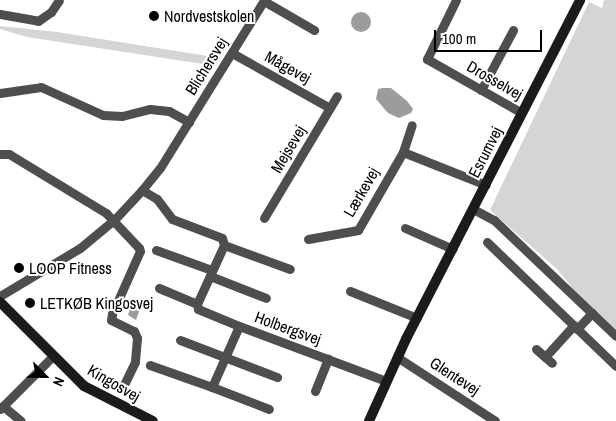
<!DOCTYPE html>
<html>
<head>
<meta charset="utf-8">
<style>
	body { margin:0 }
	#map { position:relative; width:616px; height:421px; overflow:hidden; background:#fff; font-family:"Archivo Narrow",sans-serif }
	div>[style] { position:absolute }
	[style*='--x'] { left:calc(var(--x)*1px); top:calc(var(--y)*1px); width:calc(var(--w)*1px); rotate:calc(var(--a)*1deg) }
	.green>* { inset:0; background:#d5d5d5 }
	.water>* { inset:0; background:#9c9c9c }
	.round { border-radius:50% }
	.street>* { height:9px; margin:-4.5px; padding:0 4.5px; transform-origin:4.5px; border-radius:4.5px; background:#4e4e4e }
	.secondary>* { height:10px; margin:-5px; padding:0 5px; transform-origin:5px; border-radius:5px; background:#1b1b1b }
	.dots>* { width:14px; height:14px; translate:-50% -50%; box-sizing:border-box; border:2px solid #fff; border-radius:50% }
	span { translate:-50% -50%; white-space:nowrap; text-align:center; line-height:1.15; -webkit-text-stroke:4px #fff; paint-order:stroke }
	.poi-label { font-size:16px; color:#000 }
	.left { translate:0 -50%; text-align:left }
	.street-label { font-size:16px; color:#000 }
	.north { position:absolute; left:20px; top:351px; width:50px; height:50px; -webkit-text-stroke:4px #fff; paint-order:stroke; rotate:113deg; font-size:14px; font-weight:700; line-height:20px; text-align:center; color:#000 }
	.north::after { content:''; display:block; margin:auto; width:18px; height:22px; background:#000; clip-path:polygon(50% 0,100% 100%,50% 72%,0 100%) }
	.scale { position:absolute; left:434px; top:30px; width:108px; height:22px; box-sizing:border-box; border:2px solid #000; border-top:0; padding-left:6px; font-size:15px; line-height:18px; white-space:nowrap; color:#000; -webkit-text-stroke:4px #fff; paint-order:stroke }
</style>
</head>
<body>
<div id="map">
	<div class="green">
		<i style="clip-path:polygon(604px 0,616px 0,616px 331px,578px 295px,558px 270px,490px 210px,589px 2px,602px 8px)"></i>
		<i style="clip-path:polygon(0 26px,57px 32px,220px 58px,216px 66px,27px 37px,0 29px)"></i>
	</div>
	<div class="water">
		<i class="round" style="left:351px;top:12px;width:20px;height:20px"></i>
		<i style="clip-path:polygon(383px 88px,391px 88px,407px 101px,413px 109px,411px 113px,399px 118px,388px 113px,376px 99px,378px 89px)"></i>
		<i style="clip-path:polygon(134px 298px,140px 309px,136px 320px,128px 315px)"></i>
	</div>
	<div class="street">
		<i style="--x:456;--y:0;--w:66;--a:116.2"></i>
		<i style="--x:427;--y:59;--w:109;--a:29.6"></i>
		<i style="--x:264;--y:1;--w:58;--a:30.1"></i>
		<i style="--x:0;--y:14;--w:39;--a:10"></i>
		<i style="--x:38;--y:21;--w:16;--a:-35"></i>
		<i style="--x:51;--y:12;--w:14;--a:-56"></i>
		<i style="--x:232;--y:53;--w:112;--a:29.3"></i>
		<i style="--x:481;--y:90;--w:68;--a:-61.9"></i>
		<i style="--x:0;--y:93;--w:41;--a:-8.3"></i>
		<i style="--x:41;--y:87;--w:68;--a:24.3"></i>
		<i style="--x:103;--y:115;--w:19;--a:3"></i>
		<i style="--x:122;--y:116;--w:29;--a:-14"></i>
		<i style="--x:150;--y:109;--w:19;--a:6"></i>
		<i style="--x:169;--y:111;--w:23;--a:29"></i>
		<i style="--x:403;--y:152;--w:89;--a:21.7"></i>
		<i style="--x:0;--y:154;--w:9;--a:0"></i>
		<i style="--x:9;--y:154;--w:114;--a:31.3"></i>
		<i style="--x:106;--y:213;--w:48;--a:46.7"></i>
		<i style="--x:139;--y:248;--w:3;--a:72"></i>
		<i style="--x:140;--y:251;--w:69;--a:114"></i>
		<i style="--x:112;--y:314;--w:6;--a:99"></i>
		<i style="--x:111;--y:320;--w:25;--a:26"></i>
		<i style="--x:134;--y:331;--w:8;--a:67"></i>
		<i style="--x:137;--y:338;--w:24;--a:95"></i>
		<i style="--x:135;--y:362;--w:30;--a:116"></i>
		<i style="--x:142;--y:190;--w:17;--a:31"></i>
		<i style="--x:157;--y:199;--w:25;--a:53"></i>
		<i style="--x:172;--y:219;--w:53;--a:20.8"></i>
		<i style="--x:222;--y:238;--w:7;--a:74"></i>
		<i style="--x:224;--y:245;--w:65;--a:114.6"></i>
		<i style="--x:197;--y:304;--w:5;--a:79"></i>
		<i style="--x:198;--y:309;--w:44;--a:22.5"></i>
		<i style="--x:239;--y:326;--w:67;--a:113.9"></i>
		<i style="--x:212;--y:387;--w:66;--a:-160.5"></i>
		<i style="--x:473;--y:209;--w:24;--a:28"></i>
		<i style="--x:494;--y:220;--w:168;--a:43.6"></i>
		<i style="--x:264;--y:218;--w:142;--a:-59.1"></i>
		<i style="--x:405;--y:228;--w:52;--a:23.6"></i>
		<i style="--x:308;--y:239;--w:51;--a:-10.2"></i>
		<i style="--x:358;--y:230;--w:90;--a:-60"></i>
		<i style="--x:403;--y:152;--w:28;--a:-72"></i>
		<i style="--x:487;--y:242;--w:179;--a:43.9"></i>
		<i style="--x:224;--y:245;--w:70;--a:20"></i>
		<i style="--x:156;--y:250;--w:59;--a:19.7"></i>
		<i style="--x:210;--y:276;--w:60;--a:21.4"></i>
		<i style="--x:159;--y:288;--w:41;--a:22.8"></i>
		<i style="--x:350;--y:291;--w:72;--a:21.9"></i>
		<i style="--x:0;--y:296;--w:93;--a:-31"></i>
		<i style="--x:80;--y:248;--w:45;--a:-39.6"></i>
		<i style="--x:115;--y:219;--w:40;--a:-47"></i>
		<i style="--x:142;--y:190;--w:28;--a:-51"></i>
		<i style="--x:160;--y:168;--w:198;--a:-58.2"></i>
		<i style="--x:239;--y:326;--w:157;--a:20.5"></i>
		<i style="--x:577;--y:329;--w:22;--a:-47"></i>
		<i style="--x:180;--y:340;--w:104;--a:20.9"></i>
		<i style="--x:536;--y:349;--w:21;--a:41"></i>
		<i style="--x:397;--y:357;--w:117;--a:33.1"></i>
		<i style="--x:545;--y:357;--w:43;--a:-47.8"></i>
		<i style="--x:212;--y:387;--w:61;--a:21.1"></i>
		<i style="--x:315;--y:391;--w:35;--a:-68"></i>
		<i style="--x:3;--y:406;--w:23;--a:40"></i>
		<i style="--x:0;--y:409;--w:74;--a:-45"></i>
	</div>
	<div class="secondary">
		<i style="--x:0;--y:302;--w:119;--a:45"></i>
		<i style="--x:84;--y:386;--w:77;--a:26.9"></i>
		<i style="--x:369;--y:421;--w:90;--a:-65.7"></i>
		<i style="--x:406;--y:339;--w:381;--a:-62.8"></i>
	</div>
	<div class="dots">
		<i style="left:154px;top:16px;background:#000"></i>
		<i style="left:19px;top:268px;background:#000"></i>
		<i style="left:30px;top:303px;background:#000"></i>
	</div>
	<div class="poi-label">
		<span class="left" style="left:164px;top:16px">Nordvestskolen</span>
		<span class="left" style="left:29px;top:268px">LOOP Fitness</span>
		<span class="left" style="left:40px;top:303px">LETKØB Kingosvej</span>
	</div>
	<div class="street-label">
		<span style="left:206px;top:66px;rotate:-58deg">Blichersvej</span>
		<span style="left:288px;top:67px;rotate:29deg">Mågevej</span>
		<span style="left:495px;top:80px;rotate:30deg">Drosselvej</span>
		<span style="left:288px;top:149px;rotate:-59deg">Mejsevej</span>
		<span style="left:485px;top:152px;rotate:-63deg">Esrumvej</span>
		<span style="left:361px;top:192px;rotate:-60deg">Lærkevej</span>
		<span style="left:288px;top:328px;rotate:20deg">Holbergsvej</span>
		<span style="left:455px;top:376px;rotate:33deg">Glentevej</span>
		<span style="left:114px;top:383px;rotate:30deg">Kingosvej</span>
	</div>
	<div class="north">N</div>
	<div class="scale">100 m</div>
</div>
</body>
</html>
